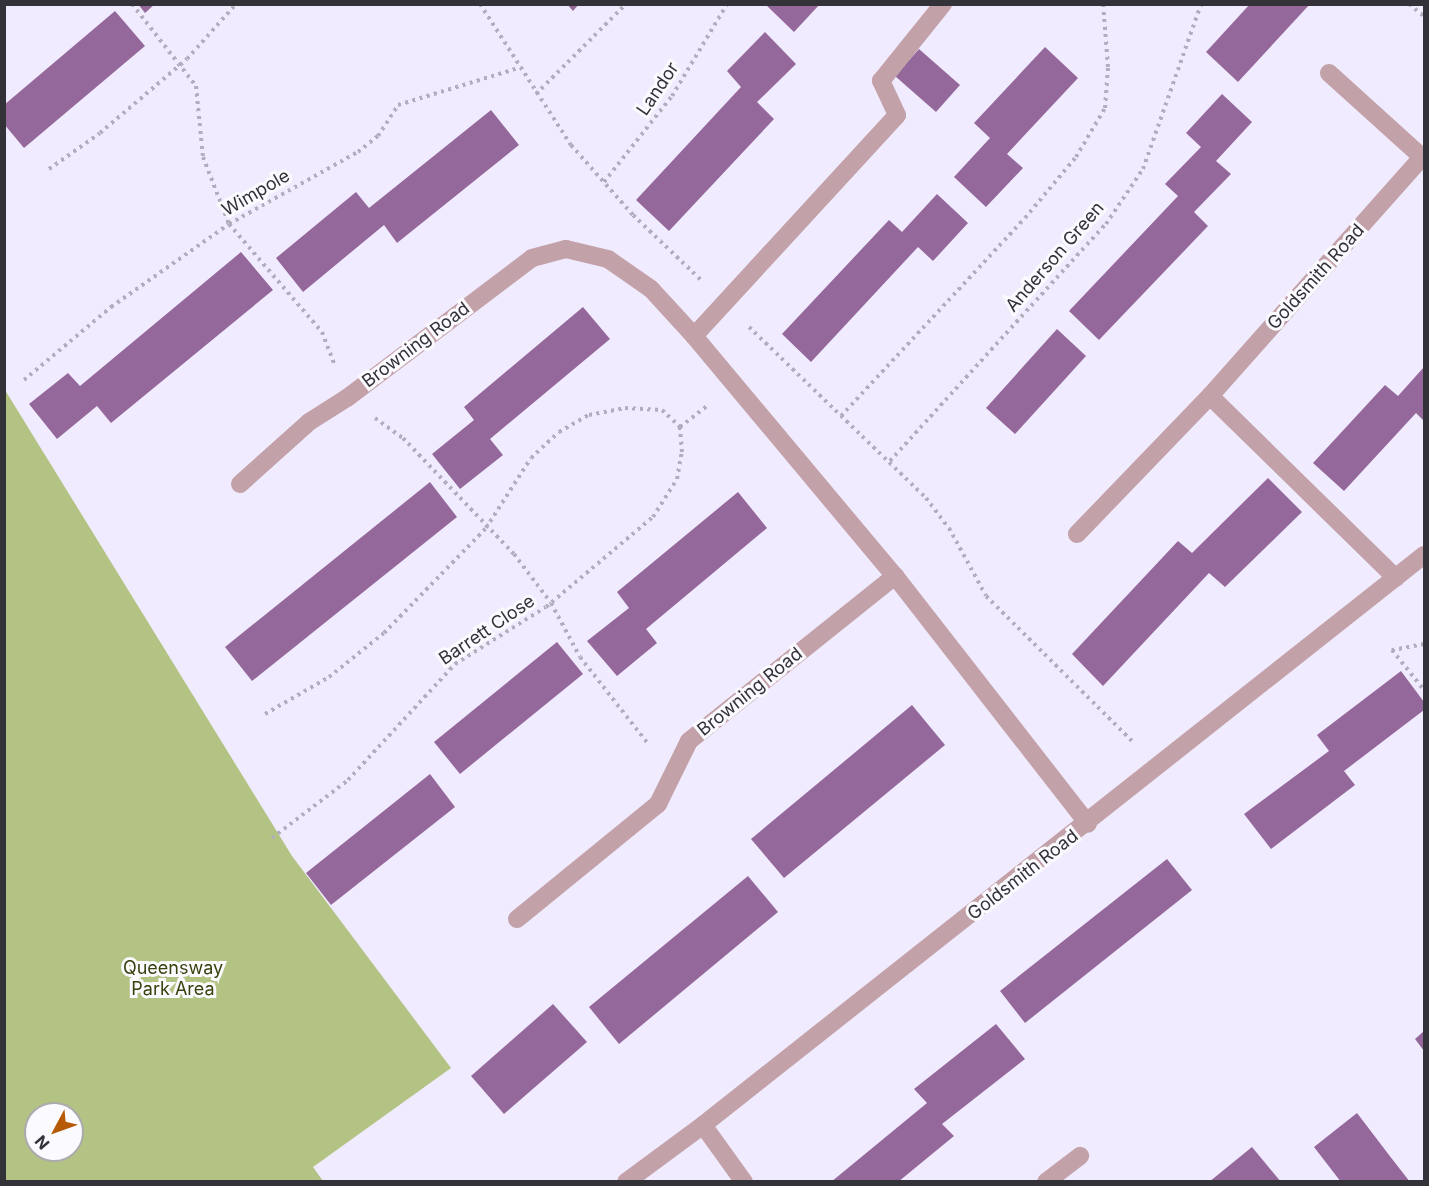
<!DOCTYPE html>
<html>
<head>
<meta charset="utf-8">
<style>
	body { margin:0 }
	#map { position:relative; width:1429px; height:1186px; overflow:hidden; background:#f0ebfe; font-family:Inter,sans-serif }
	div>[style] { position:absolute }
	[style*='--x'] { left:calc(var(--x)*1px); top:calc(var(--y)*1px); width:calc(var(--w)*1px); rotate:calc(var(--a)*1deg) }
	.green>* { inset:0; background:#b3c383 }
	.building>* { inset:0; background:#95689c }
	.path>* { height:4px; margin-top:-2px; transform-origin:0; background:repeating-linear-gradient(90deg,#b2aebd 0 3px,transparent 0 7.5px) }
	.lane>* { height:18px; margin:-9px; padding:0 9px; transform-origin:9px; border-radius:9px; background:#c3a1a8 }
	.street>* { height:18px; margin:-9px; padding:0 9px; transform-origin:9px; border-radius:9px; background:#c3a1a8 }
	span { translate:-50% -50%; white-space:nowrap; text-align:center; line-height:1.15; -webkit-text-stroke:6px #fbfafe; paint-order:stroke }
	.street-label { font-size:18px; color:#343239 }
	.park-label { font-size:18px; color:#37420d }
	.frame { position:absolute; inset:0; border:6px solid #343239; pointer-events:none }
	.north { position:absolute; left:24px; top:1102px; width:60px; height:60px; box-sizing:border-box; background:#fbfafe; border:2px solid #abaaaf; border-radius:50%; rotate:229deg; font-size:16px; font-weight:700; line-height:24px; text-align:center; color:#343239 }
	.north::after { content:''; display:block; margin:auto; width:21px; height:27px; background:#b75a07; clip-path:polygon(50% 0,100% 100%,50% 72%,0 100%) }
</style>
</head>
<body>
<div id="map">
	<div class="green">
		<i style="clip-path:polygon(evenodd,5px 390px,292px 856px,451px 1068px,313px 1167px,323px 1181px,5px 1181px,5px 390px,36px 1114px,72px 1114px,72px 1150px,36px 1150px,36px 1114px)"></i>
	</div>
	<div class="building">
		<i style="clip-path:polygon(138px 4px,155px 4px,145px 13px)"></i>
		<i style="clip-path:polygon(567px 4px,579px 4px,573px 11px)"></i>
		<i style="clip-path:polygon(765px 4px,820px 4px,794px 32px)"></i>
		<i style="clip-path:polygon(1250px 4px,1310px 4px,1238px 82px,1206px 52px)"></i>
		<i style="clip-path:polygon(115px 11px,145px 46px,24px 148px,4px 124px,4px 105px)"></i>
		<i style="clip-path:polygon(765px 32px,796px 64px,757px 102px,774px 119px,669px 231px,636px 200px,741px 87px,727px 71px)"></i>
		<i style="clip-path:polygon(1045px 47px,1078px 78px,1007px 154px,1023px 168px,986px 207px,954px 177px,990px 138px,974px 123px)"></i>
		<i style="clip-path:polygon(919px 49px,960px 85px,936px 112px,895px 76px)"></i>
		<i style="clip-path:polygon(1222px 94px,1252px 122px,1216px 161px,1231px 174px,1194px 212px,1208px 226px,1099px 340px,1069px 311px,1178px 196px,1165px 184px,1201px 147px,1186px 133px)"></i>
		<i style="clip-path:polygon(491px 110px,519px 145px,397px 243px,384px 225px,303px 292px,276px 258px,356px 192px,369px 208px)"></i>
		<i style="clip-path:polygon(937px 194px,968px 223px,933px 261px,918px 247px,811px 362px,782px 334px,889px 220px,902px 232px)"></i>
		<i style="clip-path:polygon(241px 252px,273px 290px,111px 423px,97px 406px,57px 439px,29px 404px,68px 373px,80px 386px)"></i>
		<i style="clip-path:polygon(583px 307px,610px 339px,490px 439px,503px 455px,460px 489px,432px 454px,474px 420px,464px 407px)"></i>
		<i style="clip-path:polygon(1057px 329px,1086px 356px,1015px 434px,986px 408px)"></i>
		<i style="clip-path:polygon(1424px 367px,1424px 421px,1416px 413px,1344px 491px,1313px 463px,1385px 385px,1398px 396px)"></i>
		<i style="clip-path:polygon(1268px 478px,1302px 512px,1225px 587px,1209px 573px,1103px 686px,1072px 654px,1178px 541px,1192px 553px)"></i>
		<i style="clip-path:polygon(430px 482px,457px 517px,252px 681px,225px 647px)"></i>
		<i style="clip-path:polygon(738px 492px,767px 528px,646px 629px,657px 643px,617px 676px,587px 641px,629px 608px,617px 592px)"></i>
		<i style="clip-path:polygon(557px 642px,583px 674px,460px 774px,434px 742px)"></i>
		<i style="clip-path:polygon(1401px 671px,1424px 702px,1424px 710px,1344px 771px,1355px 785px,1271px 849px,1244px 814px,1329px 751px,1317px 735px)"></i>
		<i style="clip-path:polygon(912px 705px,945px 745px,784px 878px,751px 839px)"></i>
		<i style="clip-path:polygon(430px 774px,455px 807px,331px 905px,306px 873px)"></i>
		<i style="clip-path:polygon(1167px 859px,1192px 890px,1025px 1023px,1000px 991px)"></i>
		<i style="clip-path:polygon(748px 876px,778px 912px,619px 1044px,589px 1007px)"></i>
		<i style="clip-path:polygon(553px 1004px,587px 1042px,504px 1114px,471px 1076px)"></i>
		<i style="clip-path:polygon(996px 1024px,1025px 1059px,942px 1124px,954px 1136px,898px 1182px,831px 1182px,927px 1103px,914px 1089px)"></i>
		<i style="clip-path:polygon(1424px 1031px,1424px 1051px,1415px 1039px)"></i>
		<i style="clip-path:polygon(1357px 1113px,1389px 1155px,1410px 1182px,1341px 1182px,1314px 1147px)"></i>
		<i style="clip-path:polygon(1252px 1147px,1281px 1182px,1209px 1182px)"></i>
	</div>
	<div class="path">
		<i style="--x:132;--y:4;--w:104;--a:52"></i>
		<i style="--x:196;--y:86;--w:71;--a:84.4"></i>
		<i style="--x:203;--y:157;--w:72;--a:68.8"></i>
		<i style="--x:229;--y:224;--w:143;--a:49.3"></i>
		<i style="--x:322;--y:332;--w:36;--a:69"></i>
		<i style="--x:480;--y:4;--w:168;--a:57.2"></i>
		<i style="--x:571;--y:145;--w:94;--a:48.5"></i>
		<i style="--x:633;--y:215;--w:94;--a:43.7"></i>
		<i style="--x:1409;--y:4;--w:19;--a:39"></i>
		<i style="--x:536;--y:94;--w:127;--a:-45"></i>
		<i style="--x:49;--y:169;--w:62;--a:-35.2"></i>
		<i style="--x:100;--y:133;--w:114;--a:-40.4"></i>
		<i style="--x:187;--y:59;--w:74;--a:-48.3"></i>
		<i style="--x:604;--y:182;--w:110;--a:-51.7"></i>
		<i style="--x:672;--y:96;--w:107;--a:-59.1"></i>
		<i style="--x:749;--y:327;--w:246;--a:44"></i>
		<i style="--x:926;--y:498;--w:38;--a:53"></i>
		<i style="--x:949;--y:528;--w:77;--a:61.4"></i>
		<i style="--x:986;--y:596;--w:207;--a:44.8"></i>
		<i style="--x:24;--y:380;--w:114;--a:-40"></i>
		<i style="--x:111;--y:307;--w:144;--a:-35.1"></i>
		<i style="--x:229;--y:224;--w:148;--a:-29.2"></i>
		<i style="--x:358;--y:152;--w:26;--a:-39"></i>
		<i style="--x:378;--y:136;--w:37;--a:-57"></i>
		<i style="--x:398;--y:105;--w:126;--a:-17.1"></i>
		<i style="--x:841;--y:416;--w:270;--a:-47.1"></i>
		<i style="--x:1025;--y:218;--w:80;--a:-50.1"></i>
		<i style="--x:1076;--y:157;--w:57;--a:-59.4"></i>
		<i style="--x:1105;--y:108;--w:41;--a:-85.8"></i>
		<i style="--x:1108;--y:67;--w:63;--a:-94.5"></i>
		<i style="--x:375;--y:418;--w:34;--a:36"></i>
		<i style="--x:403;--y:438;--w:161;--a:46.3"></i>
		<i style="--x:514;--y:554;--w:61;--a:52.9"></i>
		<i style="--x:551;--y:603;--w:61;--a:61.8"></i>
		<i style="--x:580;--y:657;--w:112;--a:51.9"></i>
		<i style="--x:890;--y:461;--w:321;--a:-47.7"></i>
		<i style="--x:1106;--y:224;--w:66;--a:-56.1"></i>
		<i style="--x:1143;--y:169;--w:175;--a:-70.6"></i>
		<i style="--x:1424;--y:644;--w:33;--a:169"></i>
		<i style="--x:1392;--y:650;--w:51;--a:51.3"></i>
		<i style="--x:265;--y:714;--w:74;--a:-30"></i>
		<i style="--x:329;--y:677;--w:70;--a:-38.7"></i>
		<i style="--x:384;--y:633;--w:146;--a:-45.8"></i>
		<i style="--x:486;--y:528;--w:83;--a:-57.3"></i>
		<i style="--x:531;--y:458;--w:38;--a:-43"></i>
		<i style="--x:559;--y:432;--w:34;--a:-30"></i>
		<i style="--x:589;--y:415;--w:37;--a:-11"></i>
		<i style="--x:625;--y:408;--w:37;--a:3"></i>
		<i style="--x:662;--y:410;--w:25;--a:43"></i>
		<i style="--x:272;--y:838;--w:96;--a:-37.3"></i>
		<i style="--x:348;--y:780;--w:158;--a:-47.3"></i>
		<i style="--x:455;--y:664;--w:107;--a:-32.1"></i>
		<i style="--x:546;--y:607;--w:140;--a:-40.1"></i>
		<i style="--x:653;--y:517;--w:45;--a:-57.7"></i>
		<i style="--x:677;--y:479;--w:27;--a:-80"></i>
		<i style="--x:682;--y:452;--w:25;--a:-95"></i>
		<i style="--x:680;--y:427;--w:36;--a:-38"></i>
	</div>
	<div class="lane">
		<i style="--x:1329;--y:73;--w:125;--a:42.1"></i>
		<i style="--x:897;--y:115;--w:38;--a:-115"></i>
		<i style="--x:881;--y:81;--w:99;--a:-51.2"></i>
		<i style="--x:240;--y:484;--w:93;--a:-41.9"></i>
		<i style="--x:309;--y:422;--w:45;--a:-32.3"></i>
		<i style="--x:626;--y:1182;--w:96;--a:-36.5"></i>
	</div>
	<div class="street">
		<i style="--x:694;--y:336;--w:300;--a:-47.4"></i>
		<i style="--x:1210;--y:396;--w:260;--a:44.4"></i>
		<i style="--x:347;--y:398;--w:232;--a:-37.1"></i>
		<i style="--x:532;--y:258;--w:35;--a:-15"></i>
		<i style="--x:566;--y:249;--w:43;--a:13.4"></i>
		<i style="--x:608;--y:259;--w:52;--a:34.9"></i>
		<i style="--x:651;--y:289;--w:64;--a:47.5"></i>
		<i style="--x:694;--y:336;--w:313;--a:50.1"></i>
		<i style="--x:895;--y:576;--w:314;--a:52.1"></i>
		<i style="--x:1077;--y:534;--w:192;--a:-46.1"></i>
		<i style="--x:1210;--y:396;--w:319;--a:-48.4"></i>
		<i style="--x:517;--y:919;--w:182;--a:-39.2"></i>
		<i style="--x:658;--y:804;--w:70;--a:-63.8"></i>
		<i style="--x:689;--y:741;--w:264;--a:-38.7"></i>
		<i style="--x:744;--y:1182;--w:70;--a:-125.7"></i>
		<i style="--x:703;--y:1125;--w:919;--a:-38.33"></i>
		<i style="--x:1046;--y:1182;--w:43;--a:-37.4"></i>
	</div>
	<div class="street-label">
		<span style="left:658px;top:89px;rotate:-56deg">Landor</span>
		<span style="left:256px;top:193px;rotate:-30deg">Wimpole</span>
		<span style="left:1055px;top:257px;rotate:-49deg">Anderson Green</span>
		<span style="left:1316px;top:277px;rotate:-48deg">Goldsmith Road</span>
		<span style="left:416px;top:345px;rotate:-37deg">Browning Road</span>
		<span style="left:487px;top:630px;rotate:-34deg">Barrett Close</span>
		<span style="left:750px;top:692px;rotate:-39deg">Browning Road</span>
		<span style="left:1023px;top:875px;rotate:-38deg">Goldsmith Road</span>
	</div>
	<div class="park-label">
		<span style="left:173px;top:979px">Queensway<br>Park Area</span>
	</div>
	<div class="frame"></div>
	<div class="north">N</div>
</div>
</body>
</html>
